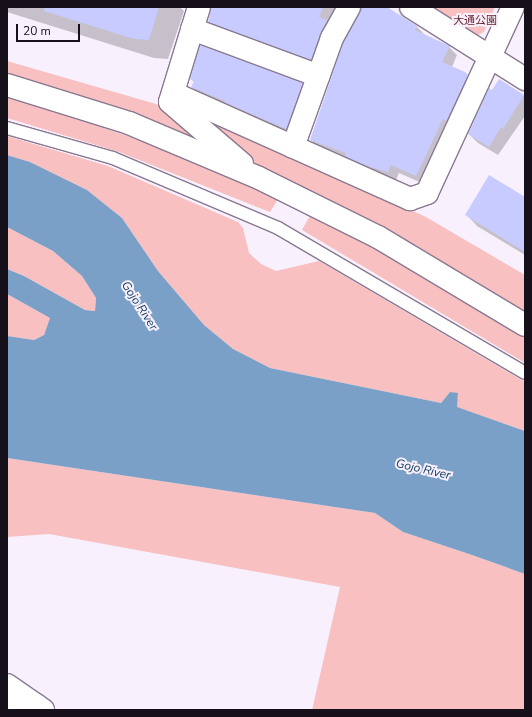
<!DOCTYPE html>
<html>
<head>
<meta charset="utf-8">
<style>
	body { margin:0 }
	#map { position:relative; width:532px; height:717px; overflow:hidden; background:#f8f1fd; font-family:"Nunito Sans","Noto Sans JP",sans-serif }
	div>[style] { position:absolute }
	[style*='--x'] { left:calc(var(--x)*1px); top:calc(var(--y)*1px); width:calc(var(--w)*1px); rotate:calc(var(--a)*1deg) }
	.green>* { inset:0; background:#f8c0c1 }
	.water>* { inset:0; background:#7aa0c7 }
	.shadow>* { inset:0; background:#0003 }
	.building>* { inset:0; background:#c7cbff }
	.roads { filter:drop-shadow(1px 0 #887891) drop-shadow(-1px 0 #887891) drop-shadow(0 1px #887891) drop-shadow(0 -1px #887891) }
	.service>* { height:12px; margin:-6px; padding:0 6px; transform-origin:6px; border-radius:6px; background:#fff }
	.minor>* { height:22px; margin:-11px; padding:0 11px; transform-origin:11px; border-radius:11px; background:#fff }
	.tertiary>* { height:22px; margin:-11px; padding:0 11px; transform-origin:11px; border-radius:11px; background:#fff }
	span { translate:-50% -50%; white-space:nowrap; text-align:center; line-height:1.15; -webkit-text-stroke:4px #f8f1fd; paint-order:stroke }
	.park-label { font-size:11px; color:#651e27 }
	.water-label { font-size:12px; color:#143f65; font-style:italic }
	.frame { position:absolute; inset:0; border:8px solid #16101a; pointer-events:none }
	.scale { position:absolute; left:16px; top:24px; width:64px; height:18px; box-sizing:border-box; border:2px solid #16101a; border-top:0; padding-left:5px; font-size:12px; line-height:14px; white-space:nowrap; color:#16101a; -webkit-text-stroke:3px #f8f1fd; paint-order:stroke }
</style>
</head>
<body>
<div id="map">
	<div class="green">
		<i style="clip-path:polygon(426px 7px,495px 7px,484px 32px,474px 37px)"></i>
		<i style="clip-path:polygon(7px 61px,163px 106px,227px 157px,79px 95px,7px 77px)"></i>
		<i style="clip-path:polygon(7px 97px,30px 103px,119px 133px,247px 179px,280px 196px,270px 212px,119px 152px,7px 118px)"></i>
		<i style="clip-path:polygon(188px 108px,426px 217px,525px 275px,525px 314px,261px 169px)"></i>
		<i style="clip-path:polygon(7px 136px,108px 166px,238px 222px,243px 228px,249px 253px,261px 264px,276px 271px,319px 261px,525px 382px,525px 431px,456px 407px,458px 394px,450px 392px,441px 403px,270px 368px,233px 349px,204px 325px,158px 271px,122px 218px,87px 190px,30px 162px,7px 155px)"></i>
		<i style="clip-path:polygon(312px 212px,373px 243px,525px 336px,525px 363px,302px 230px)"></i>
		<i style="clip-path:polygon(7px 227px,53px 251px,82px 276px,96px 298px,95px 311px,85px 310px,24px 276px,7px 269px)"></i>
		<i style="clip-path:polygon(7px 294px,50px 318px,44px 335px,34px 340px,7px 336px)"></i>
		<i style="clip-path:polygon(7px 458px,375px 513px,403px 532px,472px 555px,525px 574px,525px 710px,312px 710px,340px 587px,49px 534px,7px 537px)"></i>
	</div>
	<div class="water">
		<i style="clip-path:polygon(7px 155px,30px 162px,87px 190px,122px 218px,158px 271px,204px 325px,233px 349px,270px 368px,441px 403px,450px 392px,458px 393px,457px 407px,525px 431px,525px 574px,472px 555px,403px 532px,375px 513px,7px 458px,7px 336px,34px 340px,44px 335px,50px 318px,7px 294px,7px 269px,24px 276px,85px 310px,95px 311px,96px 298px,82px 276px,53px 251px,7px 227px)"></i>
	</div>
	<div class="shadow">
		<i style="clip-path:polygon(7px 7px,180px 7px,184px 11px,168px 59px,154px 58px,7px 12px)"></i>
		<i style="clip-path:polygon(212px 7px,335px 7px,329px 23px,320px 68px,218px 29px,209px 20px)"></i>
		<i style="clip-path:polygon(370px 7px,385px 7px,417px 27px,425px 35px,449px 47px,457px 55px,452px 67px,464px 73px,473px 82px,424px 184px,399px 173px,396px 180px,376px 174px,355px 164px,349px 159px,319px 148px,311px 140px)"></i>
		<i style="clip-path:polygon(191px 79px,302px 84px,311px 93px,295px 137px,201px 96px,192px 87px,194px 82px)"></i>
		<i style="clip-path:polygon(523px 95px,525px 97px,525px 116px,498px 155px,478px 143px,469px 134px)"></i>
		<i style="clip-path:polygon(525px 198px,525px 255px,477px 226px,466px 214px)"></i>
	</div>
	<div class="building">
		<i style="clip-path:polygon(45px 7px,159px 7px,149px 40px,134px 39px,44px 11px)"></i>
		<i style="clip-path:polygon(211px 7px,323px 7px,319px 17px,327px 20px,320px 34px,311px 60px,208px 22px)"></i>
		<i style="clip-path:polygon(361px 7px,387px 7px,417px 26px,415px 30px,450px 46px,442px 62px,465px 72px,468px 75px,446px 121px,443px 119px,416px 176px,391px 165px,388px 172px,367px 166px,345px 156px,346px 153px,310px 140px,343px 43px)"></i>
		<i style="clip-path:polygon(200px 45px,303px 83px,286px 129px,224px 102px,225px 101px,191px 87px,194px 81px,190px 79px)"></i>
		<i style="clip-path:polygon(499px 79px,524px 95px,503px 129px,501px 127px,489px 147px,468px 134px,489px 88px,492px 90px)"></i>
		<i style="clip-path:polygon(489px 175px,525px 197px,525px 252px,465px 215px)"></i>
	</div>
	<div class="roads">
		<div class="service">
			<i style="--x:7;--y:128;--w:110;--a:15.8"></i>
			<i style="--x:113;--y:158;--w:179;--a:23"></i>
			<i style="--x:278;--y:228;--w:286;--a:30.4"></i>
		</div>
		<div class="minor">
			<i style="--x:199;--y:7;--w:99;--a:107"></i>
			<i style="--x:170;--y:102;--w:95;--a:40.7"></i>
			<i style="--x:411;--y:7;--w:135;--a:32.3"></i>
			<i style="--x:192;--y:29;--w:135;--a:20.3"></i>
			<i style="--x:7;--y:85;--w:128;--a:17.3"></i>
			<i style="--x:129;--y:123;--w:141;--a:22.9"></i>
			<i style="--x:259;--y:178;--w:133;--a:26.4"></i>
			<i style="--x:378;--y:237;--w:171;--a:30.9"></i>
			<i style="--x:173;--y:93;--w:260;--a:24.1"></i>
			<i style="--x:410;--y:199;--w:18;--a:-19"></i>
			<i style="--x:427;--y:193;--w:205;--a:-65.2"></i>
			<i style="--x:293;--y:147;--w:116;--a:-70.3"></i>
			<i style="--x:332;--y:38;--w:35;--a:-61"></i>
			<i style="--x:7;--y:710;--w:30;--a:-9"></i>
		</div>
		<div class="tertiary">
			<i style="--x:7;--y:685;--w:44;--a:34.8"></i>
		</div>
	</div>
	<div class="park-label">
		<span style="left:475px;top:21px">大通公園</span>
	</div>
	<div class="water-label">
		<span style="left:139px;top:306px;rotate:57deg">Gojo River</span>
		<span style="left:423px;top:470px;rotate:13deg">Gojo River</span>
	</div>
	<div class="frame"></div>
	<div class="scale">20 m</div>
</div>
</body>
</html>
